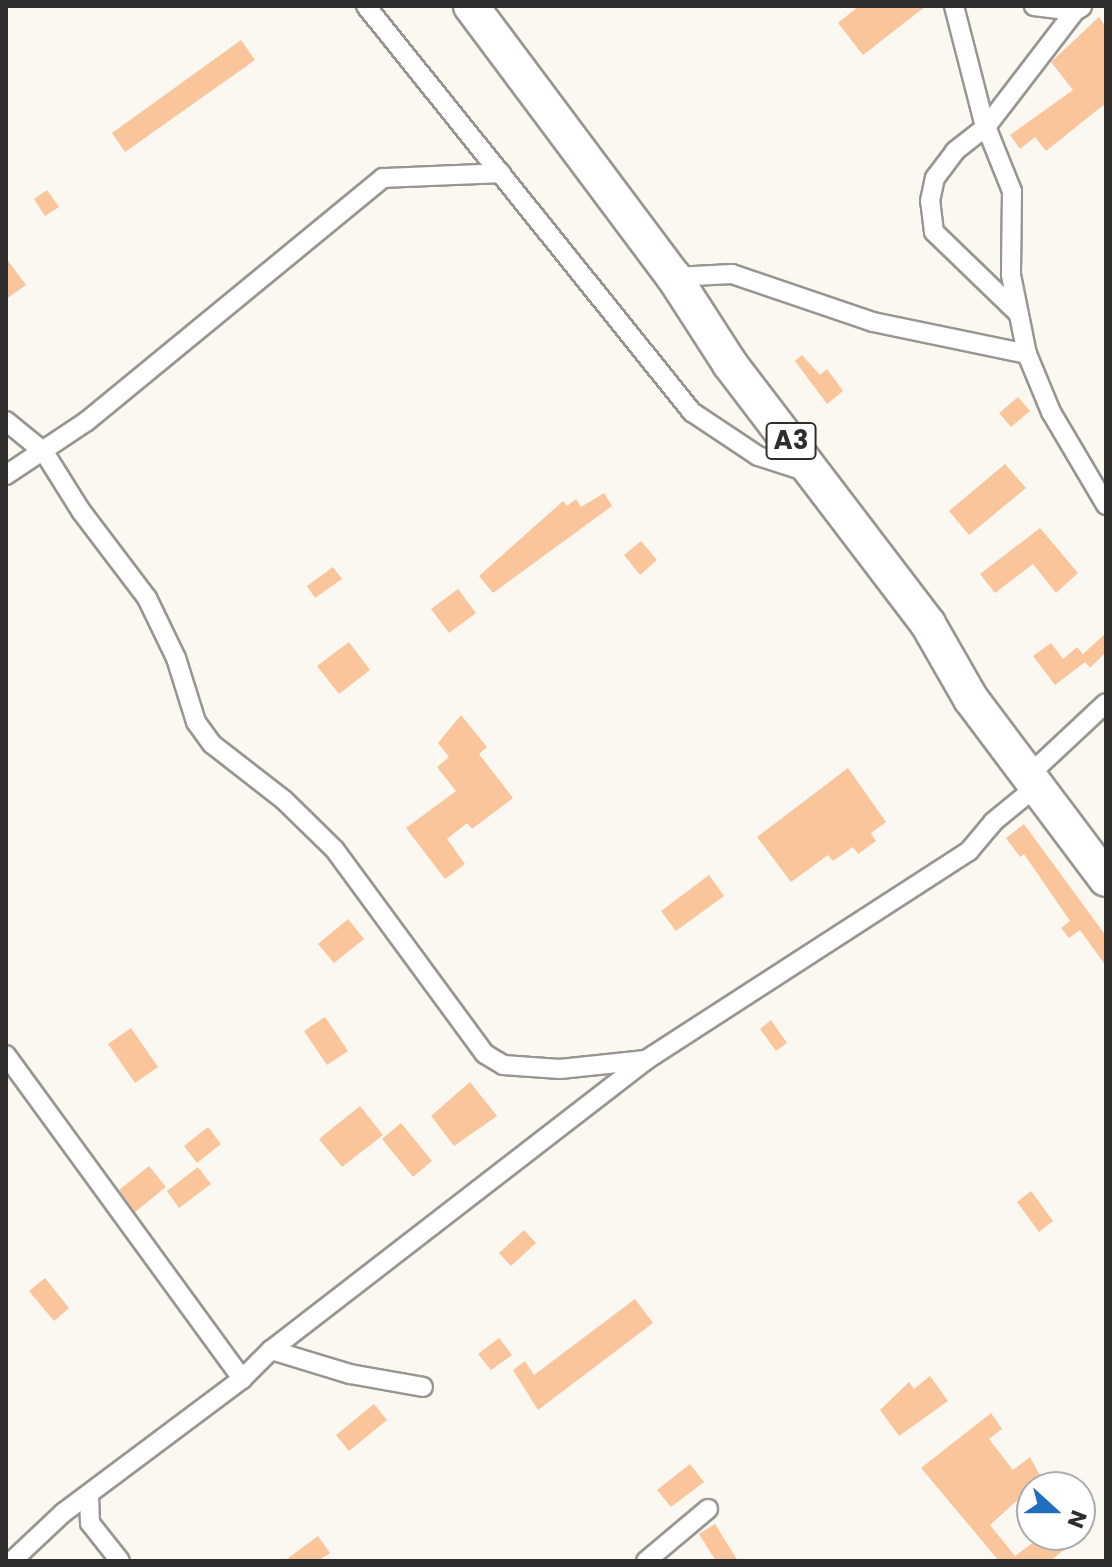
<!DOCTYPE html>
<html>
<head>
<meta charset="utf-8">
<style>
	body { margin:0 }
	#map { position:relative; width:1112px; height:1567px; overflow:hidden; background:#fbf8f2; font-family:Poppins,sans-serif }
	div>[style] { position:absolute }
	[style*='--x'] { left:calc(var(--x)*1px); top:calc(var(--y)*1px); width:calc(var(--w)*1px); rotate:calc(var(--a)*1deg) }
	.building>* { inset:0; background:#fac59b }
	.roads { filter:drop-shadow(2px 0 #999691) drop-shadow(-2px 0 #999691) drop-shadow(0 2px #999691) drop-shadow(0 -2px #999691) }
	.street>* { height:18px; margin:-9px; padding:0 9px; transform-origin:9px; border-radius:9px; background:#fff }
	.highway>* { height:34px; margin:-17px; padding:0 17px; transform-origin:17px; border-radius:17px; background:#fff }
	span { translate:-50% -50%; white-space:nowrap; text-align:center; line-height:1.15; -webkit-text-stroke:7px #fff; paint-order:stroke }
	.shield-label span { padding:2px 6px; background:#fff; border:2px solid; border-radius:6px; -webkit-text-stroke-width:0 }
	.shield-label { font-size:26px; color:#2f2e2c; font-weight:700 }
	.frame { position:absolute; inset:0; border:8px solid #2f2e2c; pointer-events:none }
	.north { position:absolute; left:1016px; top:1471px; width:80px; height:80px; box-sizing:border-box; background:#fff; border:2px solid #acabab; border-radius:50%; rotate:111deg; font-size:22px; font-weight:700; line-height:32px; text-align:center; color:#2f2e2c }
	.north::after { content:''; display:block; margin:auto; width:28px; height:36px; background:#216ebe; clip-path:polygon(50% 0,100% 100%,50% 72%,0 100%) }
</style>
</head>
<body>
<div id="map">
	<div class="building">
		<i style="clip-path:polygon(859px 6px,926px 6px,863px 55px,838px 23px)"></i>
		<i style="clip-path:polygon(1099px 17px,1106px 27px,1106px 103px,1046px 151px,1035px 137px,1020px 149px,1010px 135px,1073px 90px,1051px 62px)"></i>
		<i style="clip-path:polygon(241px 40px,255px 60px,125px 152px,112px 133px)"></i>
		<i style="clip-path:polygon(47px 190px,59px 207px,45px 216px,34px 199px)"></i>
		<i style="clip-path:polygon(6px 258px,26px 285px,6px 299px)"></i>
		<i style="clip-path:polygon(802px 355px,820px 375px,827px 369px,843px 391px,827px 404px,795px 361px)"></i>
		<i style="clip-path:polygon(1018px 397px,1030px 411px,1011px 427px,999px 413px)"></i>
		<i style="clip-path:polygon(1005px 464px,1026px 488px,969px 535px,949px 511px)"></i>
		<i style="clip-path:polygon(604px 493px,612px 506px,493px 593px,479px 576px,563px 501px,567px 506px,576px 499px,581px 507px)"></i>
		<i style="clip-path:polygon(1040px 528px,1078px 573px,1056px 593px,1033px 564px,995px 593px,980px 574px)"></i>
		<i style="clip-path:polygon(641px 541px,657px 560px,640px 575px,624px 555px)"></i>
		<i style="clip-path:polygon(333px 567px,342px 579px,315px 598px,307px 586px)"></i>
		<i style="clip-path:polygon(458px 589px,476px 613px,449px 633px,431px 609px)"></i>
		<i style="clip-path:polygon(1106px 633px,1106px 652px,1090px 668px,1085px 662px,1055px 685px,1033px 656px,1051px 643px,1063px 659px,1077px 647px,1083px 654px)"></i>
		<i style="clip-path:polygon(349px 642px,370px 670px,339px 694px,317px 666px)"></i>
		<i style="clip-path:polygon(461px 715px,487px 747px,479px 754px,513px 798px,472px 829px,467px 823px,447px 839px,465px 864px,445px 879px,406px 828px,456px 791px,437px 767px,449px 757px,438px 743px)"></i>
		<i style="clip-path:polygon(848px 768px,886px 822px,871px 833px,876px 841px,858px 854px,853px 847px,833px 861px,828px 855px,791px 882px,757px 837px)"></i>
		<i style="clip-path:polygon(1024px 824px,1106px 936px,1106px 966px,1080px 930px,1069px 938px,1061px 928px,1070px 921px,1024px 854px,1020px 857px,1006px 838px)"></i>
		<i style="clip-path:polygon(709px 875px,724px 896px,676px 931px,661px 911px)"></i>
		<i style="clip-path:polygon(348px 919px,364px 939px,334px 963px,318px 944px)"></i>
		<i style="clip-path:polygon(325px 1017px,348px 1051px,327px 1065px,304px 1031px)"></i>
		<i style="clip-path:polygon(771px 1020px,787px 1043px,776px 1051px,760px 1029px)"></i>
		<i style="clip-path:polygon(131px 1028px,158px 1067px,135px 1083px,108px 1044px)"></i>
		<i style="clip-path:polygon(470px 1082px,497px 1116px,454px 1146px,431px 1116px)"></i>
		<i style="clip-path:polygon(360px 1106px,383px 1135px,342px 1167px,319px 1139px)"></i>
		<i style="clip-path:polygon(401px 1123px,432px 1161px,413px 1177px,382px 1139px)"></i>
		<i style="clip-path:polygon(208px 1127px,221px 1144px,197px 1163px,184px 1146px)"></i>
		<i style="clip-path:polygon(149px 1166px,166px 1187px,135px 1212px,119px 1190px)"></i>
		<i style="clip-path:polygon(198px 1167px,211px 1184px,179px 1208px,167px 1191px)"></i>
		<i style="clip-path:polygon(1031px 1191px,1053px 1221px,1039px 1232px,1017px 1202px)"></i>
		<i style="clip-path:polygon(524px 1230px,536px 1243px,511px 1266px,499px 1253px)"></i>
		<i style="clip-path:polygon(45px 1278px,69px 1308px,54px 1321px,29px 1291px)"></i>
		<i style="clip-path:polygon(635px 1299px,653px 1323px,538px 1410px,513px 1370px,525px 1361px,534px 1375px)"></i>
		<i style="clip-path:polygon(499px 1338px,512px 1355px,491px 1370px,478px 1354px)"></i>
		<i style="clip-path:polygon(930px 1376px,948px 1401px,899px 1436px,880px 1410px,909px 1382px,914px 1389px)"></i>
		<i style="clip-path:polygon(374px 1404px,387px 1420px,349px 1451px,336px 1435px)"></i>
		<i style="clip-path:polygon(991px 1413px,1002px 1429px,989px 1439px,1013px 1470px,1030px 1457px,1046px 1487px,1032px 1487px,990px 1525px,1015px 1556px,1043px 1535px,1083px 1535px,1050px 1561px,999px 1561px,921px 1468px)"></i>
		<i style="clip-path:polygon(690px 1464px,704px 1482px,671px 1507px,657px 1490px)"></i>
		<i style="clip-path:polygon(715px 1524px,738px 1561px,716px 1561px,699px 1534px)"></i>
		<i style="clip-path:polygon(318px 1536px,330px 1553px,318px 1561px,284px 1561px)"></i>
	</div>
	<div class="roads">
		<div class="street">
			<i style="--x:366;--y:6;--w:521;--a:51.24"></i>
			<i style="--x:692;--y:412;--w:79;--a:33.7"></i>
			<i style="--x:758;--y:456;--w:52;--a:17.7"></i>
			<i style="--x:954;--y:6;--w:117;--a:75.6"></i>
			<i style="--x:983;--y:119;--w:78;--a:68.1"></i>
			<i style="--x:1012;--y:191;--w:84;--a:90.7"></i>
			<i style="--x:1011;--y:275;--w:81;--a:78.6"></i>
			<i style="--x:1027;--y:354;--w:63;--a:67.5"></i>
			<i style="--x:1051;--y:412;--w:108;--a:59.4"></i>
			<i style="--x:1034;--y:6;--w:41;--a:7"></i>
			<i style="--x:1075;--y:11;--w:8;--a:-30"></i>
			<i style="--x:674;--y:277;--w:58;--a:-3"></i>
			<i style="--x:732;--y:274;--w:149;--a:18.8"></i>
			<i style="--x:873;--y:322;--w:157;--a:11.7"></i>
			<i style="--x:1019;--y:314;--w:118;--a:-136"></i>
			<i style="--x:934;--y:232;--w:31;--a:-97"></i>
			<i style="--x:930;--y:201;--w:24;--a:-78"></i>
			<i style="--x:935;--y:178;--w:34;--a:-53"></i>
			<i style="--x:955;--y:151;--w:39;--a:-38"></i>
			<i style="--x:986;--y:127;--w:146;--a:-52.5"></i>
			<i style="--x:6;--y:421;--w:49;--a:39.2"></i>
			<i style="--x:44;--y:452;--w:70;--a:57.9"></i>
			<i style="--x:81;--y:511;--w:109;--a:52.8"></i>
			<i style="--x:147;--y:598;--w:67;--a:64.2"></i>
			<i style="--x:176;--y:658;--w:67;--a:72.6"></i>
			<i style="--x:196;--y:722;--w:27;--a:54"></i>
			<i style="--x:212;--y:744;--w:91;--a:37.9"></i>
			<i style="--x:284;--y:800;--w:71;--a:44.4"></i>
			<i style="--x:335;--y:850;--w:253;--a:53.7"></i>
			<i style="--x:485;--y:1054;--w:21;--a:31"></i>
			<i style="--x:503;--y:1065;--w:57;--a:4"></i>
			<i style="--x:560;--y:1069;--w:86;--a:-6"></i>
			<i style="--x:6;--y:475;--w:97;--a:-33.7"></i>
			<i style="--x:87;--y:421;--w:383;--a:-39.4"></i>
			<i style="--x:383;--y:178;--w:118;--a:-2.4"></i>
			<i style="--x:1029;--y:775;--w:105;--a:-43.1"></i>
			<i style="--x:6;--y:1055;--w:401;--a:53.9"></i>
			<i style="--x:271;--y:1350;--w:83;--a:16.9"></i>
			<i style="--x:350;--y:1374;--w:74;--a:10.1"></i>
			<i style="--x:89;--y:1495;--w:28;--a:88"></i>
			<i style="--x:90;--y:1523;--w:48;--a:51.7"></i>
			<i style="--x:12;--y:1561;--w:70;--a:-43.3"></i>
			<i style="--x:63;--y:1513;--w:224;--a:-36.8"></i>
			<i style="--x:242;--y:1379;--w:41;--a:-45"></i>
			<i style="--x:271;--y:1350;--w:474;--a:-37.7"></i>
			<i style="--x:646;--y:1060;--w:385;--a:-32.9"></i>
			<i style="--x:969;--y:851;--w:38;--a:-50"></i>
			<i style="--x:993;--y:822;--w:57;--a:-39.3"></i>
			<i style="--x:646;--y:1561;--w:81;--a:-40"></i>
		</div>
		<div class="highway">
			<i style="--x:471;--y:6;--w:339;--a:53.2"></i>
			<i style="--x:674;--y:277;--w:103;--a:57.2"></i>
			<i style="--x:730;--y:364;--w:327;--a:52.7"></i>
			<i style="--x:928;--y:624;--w:86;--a:60.2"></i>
			<i style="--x:971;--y:699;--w:225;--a:53.1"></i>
		</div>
	</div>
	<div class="shield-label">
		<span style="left:791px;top:441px">A3</span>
	</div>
	<div class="frame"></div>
	<div class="north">N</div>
</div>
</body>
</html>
